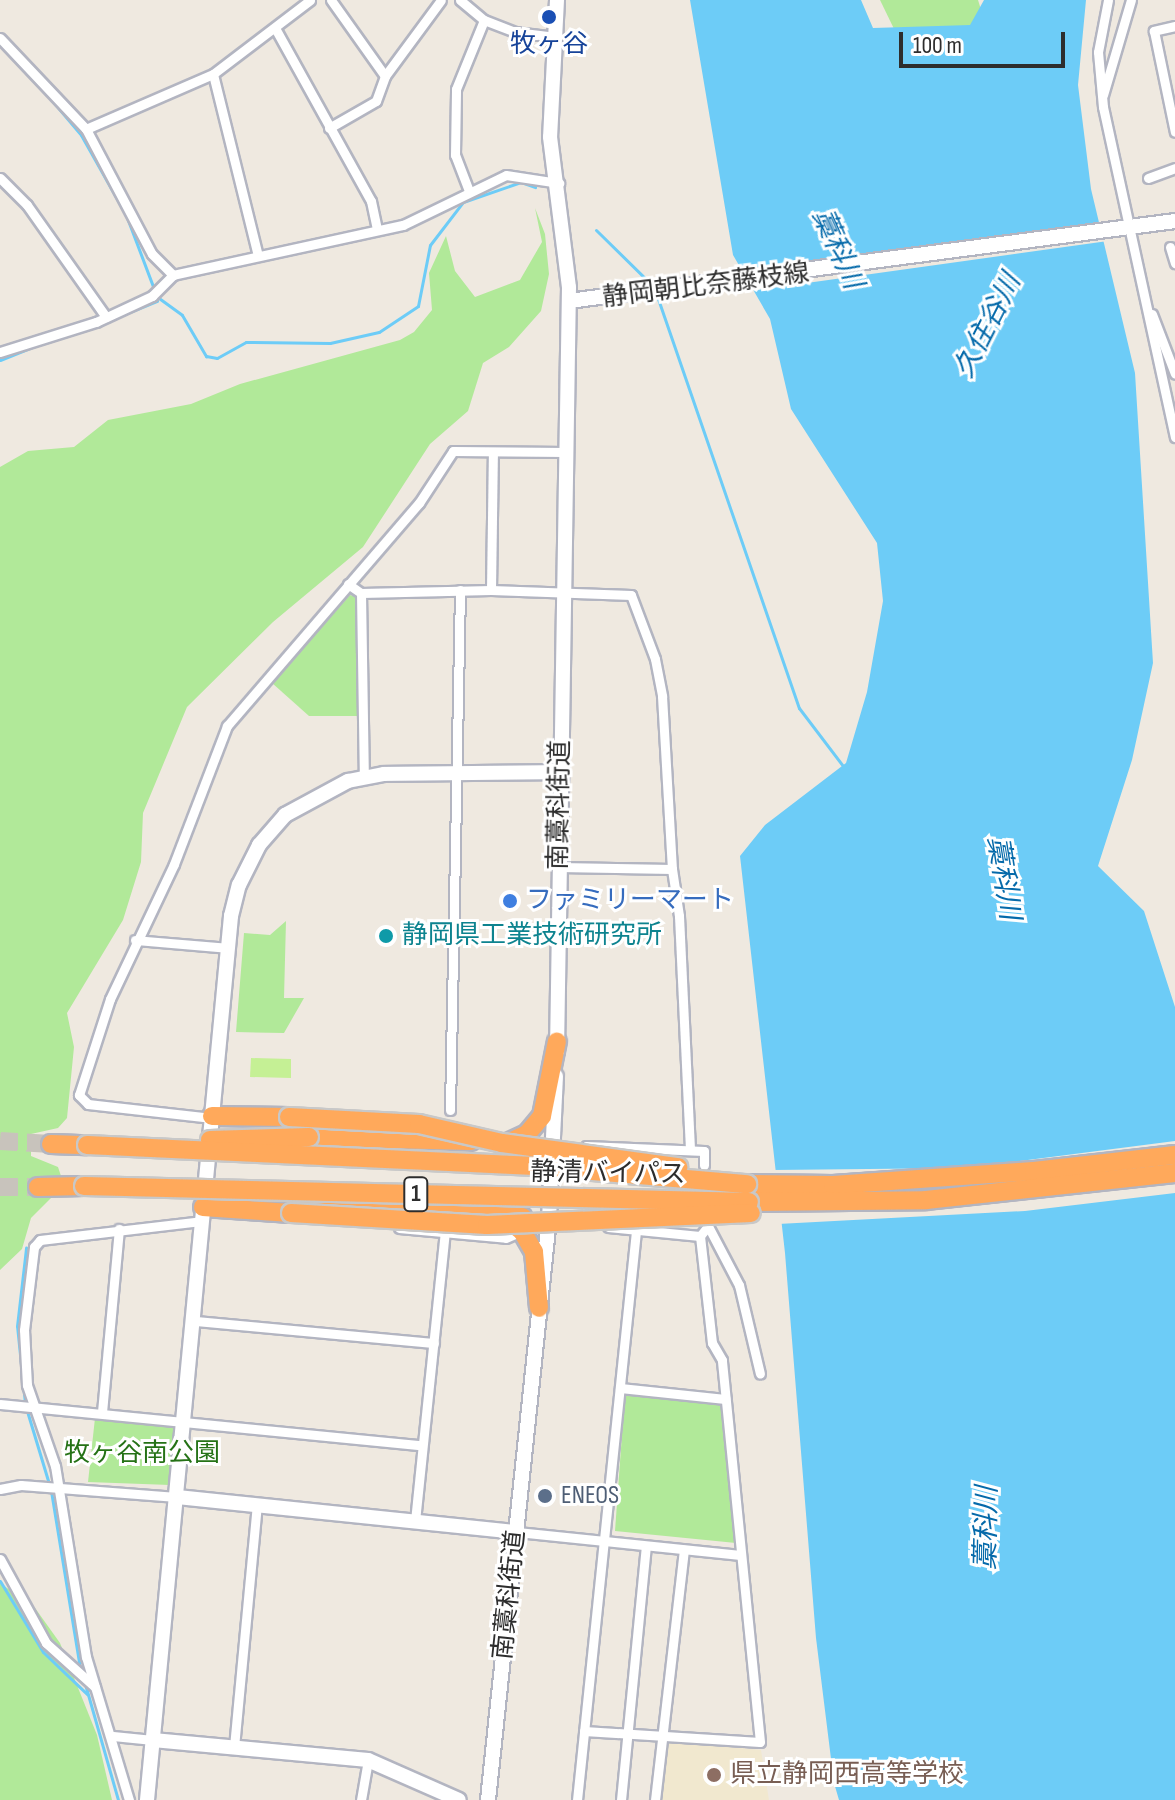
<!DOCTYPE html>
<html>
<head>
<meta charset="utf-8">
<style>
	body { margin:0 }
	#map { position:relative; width:1175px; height:1800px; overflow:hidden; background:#efe9e0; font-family:"Sofia Sans Condensed","Noto Sans JP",sans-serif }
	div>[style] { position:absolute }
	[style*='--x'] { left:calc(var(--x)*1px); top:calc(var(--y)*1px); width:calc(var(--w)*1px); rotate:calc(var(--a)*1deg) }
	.education>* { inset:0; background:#f1e8cf }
	.green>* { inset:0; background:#b1e999 }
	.pitch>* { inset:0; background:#c5f095 }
	.water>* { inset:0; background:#6dccf7 }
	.pier>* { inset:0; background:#efe9e0 }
	.stream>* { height:3px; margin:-1.5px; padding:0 1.5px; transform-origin:1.5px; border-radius:1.5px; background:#6dccf7 }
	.highway-tunnel>* { height:18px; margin-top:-9px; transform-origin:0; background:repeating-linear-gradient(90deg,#c8c3bc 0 18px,transparent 0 27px) }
	.roads { filter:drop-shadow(2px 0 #b3b5c1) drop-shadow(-2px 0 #b3b5c1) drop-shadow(0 2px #b3b5c1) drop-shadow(0 -2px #b3b5c1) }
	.street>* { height:9px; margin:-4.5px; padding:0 4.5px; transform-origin:4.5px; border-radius:4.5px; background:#fff }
	.secondary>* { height:14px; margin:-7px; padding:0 7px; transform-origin:7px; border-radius:7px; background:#fff }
	.highway>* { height:18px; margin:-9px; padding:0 9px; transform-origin:9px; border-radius:9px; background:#ffa95b }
	.bridges { filter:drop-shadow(2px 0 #c8c8c8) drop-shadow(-2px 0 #c8c8c8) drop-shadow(0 2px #c8c8c8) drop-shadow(0 -2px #c8c8c8) }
	.highway-bridge>* { height:18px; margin:-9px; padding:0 9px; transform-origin:9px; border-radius:9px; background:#ffa95b }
	.dots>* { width:22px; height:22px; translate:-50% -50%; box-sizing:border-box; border:4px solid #fff; border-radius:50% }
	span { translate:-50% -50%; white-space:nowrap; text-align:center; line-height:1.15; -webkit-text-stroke:6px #fff; paint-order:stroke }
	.shield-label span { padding:2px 6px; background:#fff; border:2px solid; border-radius:6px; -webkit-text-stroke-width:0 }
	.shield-label { font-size:24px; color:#2d2d2d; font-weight:700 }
	.transit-label { font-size:26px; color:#164399 }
	.street-label { font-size:26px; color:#2d2d2d }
	.shop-label { font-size:26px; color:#366cbe }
	.left { translate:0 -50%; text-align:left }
	.culture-label { font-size:26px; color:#0d838f }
	.park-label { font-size:26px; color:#257216 }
	.service-label { font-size:26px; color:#4e5e75 }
	.education-label { font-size:26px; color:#785e54 }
	.water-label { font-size:28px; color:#056aaa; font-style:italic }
	.scale { position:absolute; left:899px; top:32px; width:166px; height:36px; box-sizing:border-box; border:4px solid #2d2d2d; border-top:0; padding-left:10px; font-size:24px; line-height:28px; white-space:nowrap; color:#2d2d2d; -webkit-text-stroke:6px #fff; paint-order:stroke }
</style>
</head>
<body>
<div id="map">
	<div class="education">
		<i style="clip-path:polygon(668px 1741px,761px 1750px,769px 1800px,660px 1800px)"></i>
	</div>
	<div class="green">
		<i style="clip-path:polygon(880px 0,978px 0,986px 26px,896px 33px)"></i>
		<i style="clip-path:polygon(535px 208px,545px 234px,549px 274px,541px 311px,509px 347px,483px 363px,468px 411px,430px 444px,363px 547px,273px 622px,187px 707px,143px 813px,141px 862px,123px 920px,67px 1013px,74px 1047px,67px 1118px,58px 1128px,31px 1134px,31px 1156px,58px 1167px,64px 1185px,31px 1218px,22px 1249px,0 1270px,0 467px,28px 451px,74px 447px,108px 420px,191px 404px,240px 384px,400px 340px,414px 332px,432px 310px,429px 273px,446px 236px,455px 271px,475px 297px,520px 280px,542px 242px)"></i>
		<i style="clip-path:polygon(350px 595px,357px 597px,358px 716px,309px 716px,272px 683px)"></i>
		<i style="clip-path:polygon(286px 921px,284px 998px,304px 998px,284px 1033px,236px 1032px,244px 933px,270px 935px)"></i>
		<i style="clip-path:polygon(625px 1393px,721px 1404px,736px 1543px,615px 1531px)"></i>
		<i style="clip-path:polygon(95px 1418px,177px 1425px,170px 1485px,88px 1482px)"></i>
		<i style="clip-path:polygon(0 1583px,35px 1608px,60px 1643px,97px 1735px,112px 1800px,0 1800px)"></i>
	</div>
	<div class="pitch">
		<i style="clip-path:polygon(251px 1058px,291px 1059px,291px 1078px,250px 1077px)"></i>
	</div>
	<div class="water">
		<i style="clip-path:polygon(690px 0,861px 0,873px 28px,970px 25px,984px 0,1086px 0,1078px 85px,1091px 189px,1135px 373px,1153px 663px,1132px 760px,1098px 866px,1144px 911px,1175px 1007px,1175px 1800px,839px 1800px,834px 1783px,816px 1638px,785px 1253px,740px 856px,765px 825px,846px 763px,867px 692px,883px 601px,877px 543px,791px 409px,770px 319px,733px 255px)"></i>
	</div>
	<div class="pier">
		<i style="clip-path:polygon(1104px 226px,1108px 241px,749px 291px,740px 276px)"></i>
		<i style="clip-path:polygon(1175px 1141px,1175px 1193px,1025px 1211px,778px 1224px,772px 1170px,965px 1168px)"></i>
	</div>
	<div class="stream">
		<i style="--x:44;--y:91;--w:57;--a:49.9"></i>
		<i style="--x:81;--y:135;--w:92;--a:60.6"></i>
		<i style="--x:126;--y:215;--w:79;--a:69.3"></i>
		<i style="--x:596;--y:230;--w:80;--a:44.5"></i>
		<i style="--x:656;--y:293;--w:439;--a:71"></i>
		<i style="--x:799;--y:708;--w:73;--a:52.8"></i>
		<i style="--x:156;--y:296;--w:32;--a:36"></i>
		<i style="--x:182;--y:315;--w:48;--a:59.7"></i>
		<i style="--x:206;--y:356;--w:11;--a:10"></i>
		<i style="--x:217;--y:358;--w:33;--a:-29"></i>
		<i style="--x:246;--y:342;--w:84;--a:0.7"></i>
		<i style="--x:330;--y:343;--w:50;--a:-12.7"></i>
		<i style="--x:379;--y:332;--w:47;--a:-33.7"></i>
		<i style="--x:418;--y:306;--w:62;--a:-78.9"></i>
		<i style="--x:430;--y:245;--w:54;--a:-52.5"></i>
		<i style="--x:463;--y:202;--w:61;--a:-19"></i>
		<i style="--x:521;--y:182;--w:15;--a:20"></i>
		<i style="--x:83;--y:331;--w:80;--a:-22.1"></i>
		<i style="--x:0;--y:360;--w:40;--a:-22"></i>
		<i style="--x:25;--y:1403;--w:77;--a:-95.9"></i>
		<i style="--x:17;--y:1326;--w:79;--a:-83.4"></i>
		<i style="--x:27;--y:1411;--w:76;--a:73.2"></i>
		<i style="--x:51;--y:1491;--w:180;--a:80.7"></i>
		<i style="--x:0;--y:1581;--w:83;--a:58.8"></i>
		<i style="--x:43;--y:1652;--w:61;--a:43.7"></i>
		<i style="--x:85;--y:1684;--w:121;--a:74.1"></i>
	</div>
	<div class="highway-tunnel">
		<i style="--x:0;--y:1141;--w:51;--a:3.4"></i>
		<i style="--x:0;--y:1187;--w:38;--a:0"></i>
	</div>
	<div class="roads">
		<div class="street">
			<i style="--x:331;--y:0;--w:93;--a:54.6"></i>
			<i style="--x:460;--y:0;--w:31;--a:40"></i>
			<i style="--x:484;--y:20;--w:33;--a:21"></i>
			<i style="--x:515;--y:32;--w:39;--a:7"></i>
			<i style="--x:1108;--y:0;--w:53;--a:100.9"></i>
			<i style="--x:1098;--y:52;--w:55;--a:84.8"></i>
			<i style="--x:1103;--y:107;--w:338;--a:77.7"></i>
			<i style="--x:1175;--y:26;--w:22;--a:167"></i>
			<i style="--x:1154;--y:31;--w:103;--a:78.3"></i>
			<i style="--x:275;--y:28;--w:198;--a:61"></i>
			<i style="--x:371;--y:201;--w:29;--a:78"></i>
			<i style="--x:0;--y:38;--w:125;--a:46.6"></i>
			<i style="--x:86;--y:129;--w:141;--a:62.2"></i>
			<i style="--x:152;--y:254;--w:30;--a:45"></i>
			<i style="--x:1103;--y:95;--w:99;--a:-73.6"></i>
			<i style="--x:329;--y:128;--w:54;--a:-29.9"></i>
			<i style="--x:376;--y:101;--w:27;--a:-70"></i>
			<i style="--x:385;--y:76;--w:94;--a:-53.6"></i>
			<i style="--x:86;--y:129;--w:138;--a:-23.4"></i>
			<i style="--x:0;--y:178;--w:38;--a:45"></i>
			<i style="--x:27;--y:205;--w:137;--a:54.8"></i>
			<i style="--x:1148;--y:178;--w:29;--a:-20"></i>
			<i style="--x:469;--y:191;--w:39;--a:-111"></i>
			<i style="--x:455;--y:155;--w:66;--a:-89.1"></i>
			<i style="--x:456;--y:89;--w:74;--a:-67.9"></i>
			<i style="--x:1170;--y:247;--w:17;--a:73"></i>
			<i style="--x:258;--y:256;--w:187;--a:-103.9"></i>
			<i style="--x:213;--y:74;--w:122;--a:-37.3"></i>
			<i style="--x:1152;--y:314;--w:64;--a:69"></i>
			<i style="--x:0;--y:352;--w:101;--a:-17.4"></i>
			<i style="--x:96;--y:322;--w:62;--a:-24.9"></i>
			<i style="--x:152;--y:296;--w:30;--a:-45"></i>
			<i style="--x:173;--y:275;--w:235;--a:-12.3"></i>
			<i style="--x:403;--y:225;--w:114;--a:-25.9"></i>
			<i style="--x:506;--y:175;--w:54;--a:8.6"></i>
			<i style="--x:348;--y:584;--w:16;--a:35"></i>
			<i style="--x:361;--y:593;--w:184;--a:89.1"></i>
			<i style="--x:491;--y:590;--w:137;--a:-89.2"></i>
			<i style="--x:361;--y:593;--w:130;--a:-1.3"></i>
			<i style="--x:491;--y:590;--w:140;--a:2"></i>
			<i style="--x:631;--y:595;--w:68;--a:69.4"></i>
			<i style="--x:655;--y:659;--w:38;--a:79"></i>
			<i style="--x:662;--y:696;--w:173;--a:86.7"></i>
			<i style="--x:559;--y:867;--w:113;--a:1"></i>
			<i style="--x:672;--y:869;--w:48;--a:81.5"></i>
			<i style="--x:679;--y:916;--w:233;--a:87.3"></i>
			<i style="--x:135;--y:940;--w:93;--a:4.9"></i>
			<i style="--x:450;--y:1110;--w:520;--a:-88.9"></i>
			<i style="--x:212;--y:1118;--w:125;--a:-173.6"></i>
			<i style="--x:88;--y:1104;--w:13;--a:-135"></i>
			<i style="--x:79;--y:1095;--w:101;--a:-72.1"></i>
			<i style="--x:110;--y:999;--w:149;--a:-64.6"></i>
			<i style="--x:174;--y:864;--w:148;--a:-69"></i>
			<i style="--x:227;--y:726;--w:294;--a:-49.3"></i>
			<i style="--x:419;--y:503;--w:62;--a:-56.8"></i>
			<i style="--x:453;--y:451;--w:112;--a:0.5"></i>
			<i style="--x:586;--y:1146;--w:118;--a:2.4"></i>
			<i style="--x:704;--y:1151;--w:14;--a:90"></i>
			<i style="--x:608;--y:1227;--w:92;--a:5.6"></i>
			<i style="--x:399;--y:1228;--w:107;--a:5.3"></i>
			<i style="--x:506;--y:1238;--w:17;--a:-24"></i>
			<i style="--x:195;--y:1321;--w:240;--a:5.3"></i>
			<i style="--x:620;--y:1388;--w:106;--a:6"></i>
			<i style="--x:0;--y:1404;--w:423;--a:5.6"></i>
			<i style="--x:102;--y:1412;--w:184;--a:-84.7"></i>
			<i style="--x:0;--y:1489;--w:21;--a:-11"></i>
			<i style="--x:21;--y:1485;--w:156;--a:4.4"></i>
			<i style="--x:415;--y:1521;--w:290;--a:-84.1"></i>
			<i style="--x:517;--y:1532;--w:225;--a:5.9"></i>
			<i style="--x:0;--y:1559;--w:96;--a:61.3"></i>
			<i style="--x:46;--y:1643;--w:66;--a:41.9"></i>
			<i style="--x:584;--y:1731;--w:176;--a:3.6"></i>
			<i style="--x:760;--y:1742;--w:384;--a:-95.7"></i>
			<i style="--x:722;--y:1360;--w:20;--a:-120"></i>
			<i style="--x:712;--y:1343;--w:108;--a:-96.4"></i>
			<i style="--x:700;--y:1236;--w:13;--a:-51"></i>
			<i style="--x:708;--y:1226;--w:67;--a:62.3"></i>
			<i style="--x:739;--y:1285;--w:91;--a:76.7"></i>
			<i style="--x:113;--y:1736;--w:40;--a:5.7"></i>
			<i style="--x:234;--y:1747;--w:244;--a:-84.6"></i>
			<i style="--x:129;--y:1800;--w:149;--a:-106.7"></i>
			<i style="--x:86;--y:1657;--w:193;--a:-99.2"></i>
			<i style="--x:55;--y:1466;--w:86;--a:-109.1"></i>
			<i style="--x:27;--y:1385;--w:55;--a:-93.1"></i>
			<i style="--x:24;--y:1330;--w:84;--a:-83.1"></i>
			<i style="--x:34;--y:1247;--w:9;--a:-49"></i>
			<i style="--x:40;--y:1240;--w:162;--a:-6.7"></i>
			<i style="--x:361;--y:1800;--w:41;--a:-80.1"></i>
			<i style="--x:577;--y:1800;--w:572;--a:-84.08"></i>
			<i style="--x:621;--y:1800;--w:255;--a:-84.4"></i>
			<i style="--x:655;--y:1800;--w:252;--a:-83.4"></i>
		</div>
		<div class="secondary">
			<i style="--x:557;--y:0;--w:137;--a:92.9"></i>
			<i style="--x:550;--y:137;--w:151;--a:82.8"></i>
			<i style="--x:569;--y:287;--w:764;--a:90.9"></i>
			<i style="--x:569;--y:301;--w:611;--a:-7.52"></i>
			<i style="--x:177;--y:1497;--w:342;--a:5.9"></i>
			<i style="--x:153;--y:1740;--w:216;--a:5.3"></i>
			<i style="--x:368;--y:1760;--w:99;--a:23.7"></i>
			<i style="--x:147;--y:1800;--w:888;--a:-84.57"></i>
			<i style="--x:231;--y:916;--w:32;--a:-76"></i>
			<i style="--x:239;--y:885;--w:45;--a:-63.4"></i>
			<i style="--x:259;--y:845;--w:40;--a:-49"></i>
			<i style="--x:285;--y:815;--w:72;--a:-28.4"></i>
			<i style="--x:348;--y:781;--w:37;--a:-11"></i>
			<i style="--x:384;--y:774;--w:177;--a:-0.6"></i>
			<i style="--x:488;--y:1800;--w:584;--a:-84.01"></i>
			<i style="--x:549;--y:1219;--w:143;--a:-87.2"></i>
		</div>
		<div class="highway">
			<i style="--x:212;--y:1116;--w:77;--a:0.7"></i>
			<i style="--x:309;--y:1137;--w:162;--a:1.4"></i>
			<i style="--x:510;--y:1142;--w:19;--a:-25"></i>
			<i style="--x:527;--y:1134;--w:23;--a:-50"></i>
			<i style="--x:542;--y:1116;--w:76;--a:-78.7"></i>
			<i style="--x:51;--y:1144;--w:36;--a:2"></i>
			<i style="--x:747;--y:1184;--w:86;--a:0.7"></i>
			<i style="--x:833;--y:1185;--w:201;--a:-4"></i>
			<i style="--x:1034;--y:1171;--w:142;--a:-6.5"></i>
			<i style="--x:38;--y:1187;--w:46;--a:-1.2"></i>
			<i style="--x:303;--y:1202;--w:220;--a:3.9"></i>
			<i style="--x:749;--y:1202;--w:177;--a:-0.6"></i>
			<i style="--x:926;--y:1200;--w:250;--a:-6.2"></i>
			<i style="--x:203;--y:1207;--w:88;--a:3.9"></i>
			<i style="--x:506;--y:1219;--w:20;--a:37"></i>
			<i style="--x:522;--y:1231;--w:24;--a:60"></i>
			<i style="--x:534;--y:1252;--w:56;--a:84.9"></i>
		</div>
	</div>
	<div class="bridges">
		<div class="highway-bridge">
			<i style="--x:289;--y:1117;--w:130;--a:3.1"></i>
			<i style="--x:419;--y:1124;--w:85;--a:12.9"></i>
			<i style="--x:502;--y:1143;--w:178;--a:7.8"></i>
			<i style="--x:210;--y:1140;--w:99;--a:-1.7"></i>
			<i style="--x:87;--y:1145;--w:448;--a:2.7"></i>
			<i style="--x:535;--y:1166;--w:213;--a:4.9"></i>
			<i style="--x:84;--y:1186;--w:665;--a:1.38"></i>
			<i style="--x:291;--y:1213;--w:196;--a:3.5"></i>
			<i style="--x:487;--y:1225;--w:264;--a:-2.6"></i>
		</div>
	</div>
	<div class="dots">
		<i style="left:549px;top:17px;background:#1a4fb4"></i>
		<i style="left:510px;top:901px;background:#3f7fe0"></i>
		<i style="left:386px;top:936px;background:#0f9aa8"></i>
		<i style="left:545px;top:1496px;background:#5c6f8a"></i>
		<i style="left:714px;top:1775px;background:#8d6e63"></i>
	</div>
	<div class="shield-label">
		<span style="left:416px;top:1194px">1</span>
	</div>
	<div class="transit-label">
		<span style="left:549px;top:45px">牧ヶ谷</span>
	</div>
	<div class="street-label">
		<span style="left:706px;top:286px;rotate:-7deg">静岡朝比奈藤枝線</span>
		<span style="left:560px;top:805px;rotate:-89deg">南藁科街道</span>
		<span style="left:608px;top:1174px;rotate:1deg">静清バイパス</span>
		<span style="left:510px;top:1595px;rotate:-84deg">南藁科街道</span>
	</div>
	<div class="shop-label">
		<span class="left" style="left:526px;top:901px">ファミリーマート</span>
	</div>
	<div class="culture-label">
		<span class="left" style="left:402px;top:936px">静岡県工業技術研究所</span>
	</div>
	<div class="park-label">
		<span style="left:142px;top:1454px">牧ヶ谷南公園</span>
	</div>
	<div class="service-label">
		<span class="left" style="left:561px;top:1496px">ENEOS</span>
	</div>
	<div class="education-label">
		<span class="left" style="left:730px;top:1775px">県立静岡西高等学校</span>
	</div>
	<div class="water-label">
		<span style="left:837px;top:249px;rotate:66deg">藁科川</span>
		<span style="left:988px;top:326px;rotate:-63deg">久住谷川</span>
		<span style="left:1003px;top:878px;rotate:81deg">藁科川</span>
		<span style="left:987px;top:1528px;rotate:-89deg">藁科川</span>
	</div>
	<div class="scale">100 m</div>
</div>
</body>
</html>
